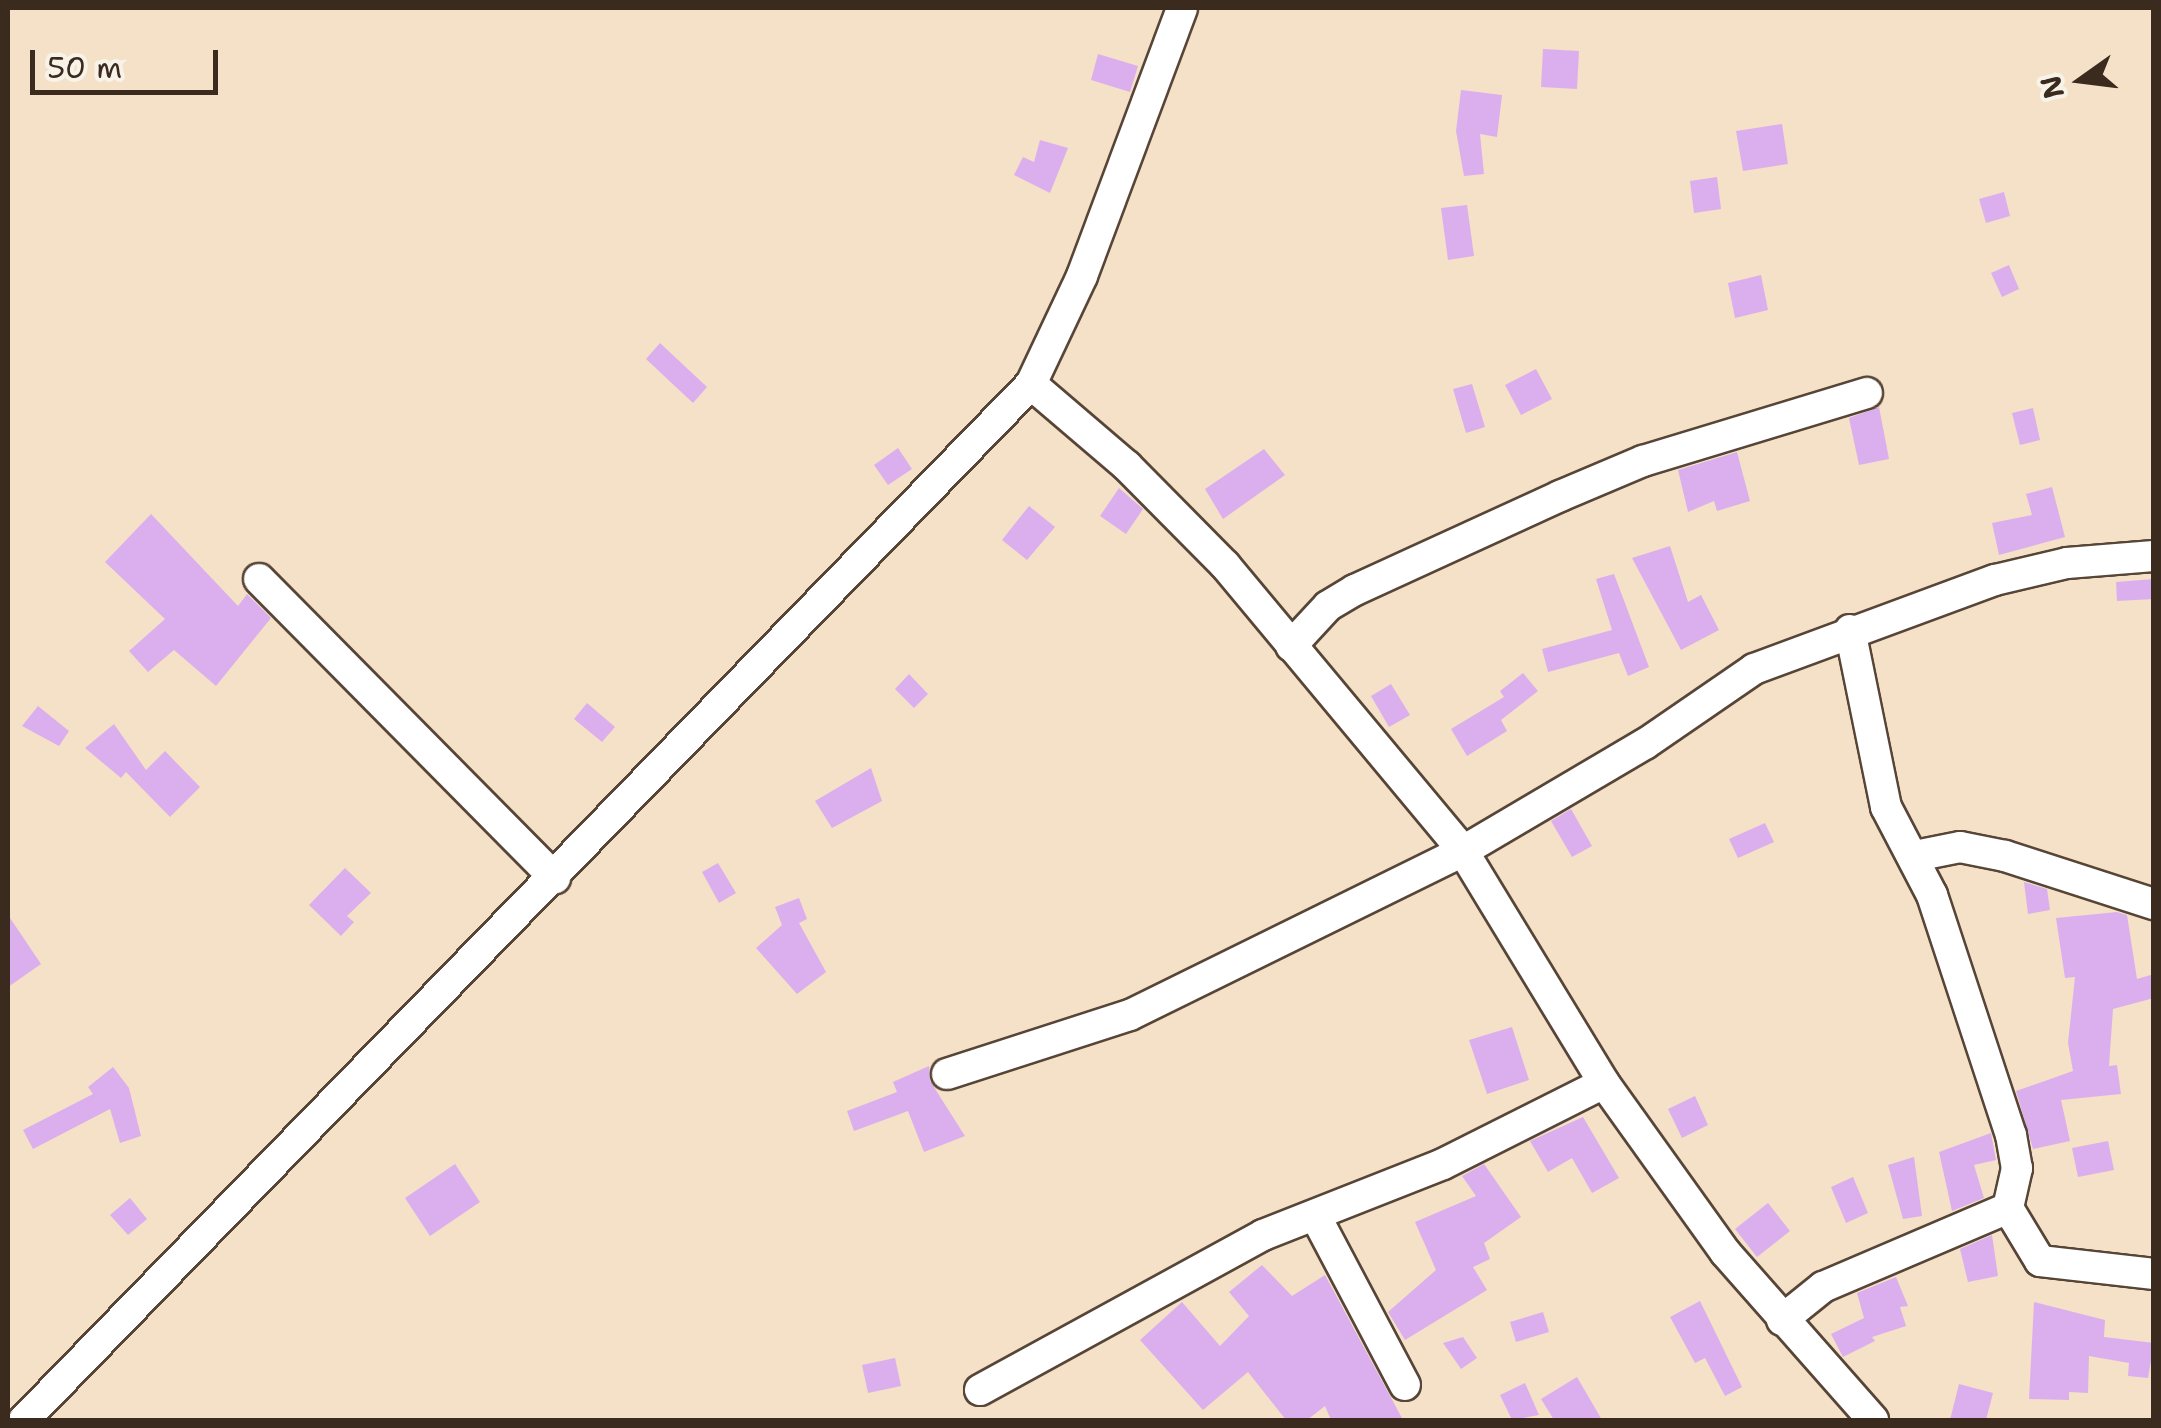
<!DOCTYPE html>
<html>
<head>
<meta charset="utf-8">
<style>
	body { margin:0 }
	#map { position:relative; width:2161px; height:1428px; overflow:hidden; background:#f4e1c7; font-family:"Shantell Sans",sans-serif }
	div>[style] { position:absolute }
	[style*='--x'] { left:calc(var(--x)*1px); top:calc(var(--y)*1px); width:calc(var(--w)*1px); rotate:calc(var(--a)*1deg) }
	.building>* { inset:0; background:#dbafee }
	.roads { filter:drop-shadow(2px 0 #574537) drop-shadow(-2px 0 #574537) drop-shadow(0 2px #574537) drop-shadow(0 -2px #574537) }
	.minor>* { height:30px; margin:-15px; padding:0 15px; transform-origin:15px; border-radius:15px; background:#fff }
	span { translate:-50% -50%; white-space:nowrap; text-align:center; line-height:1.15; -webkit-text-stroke:8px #f7f3e8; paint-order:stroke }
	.frame { position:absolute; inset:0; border:10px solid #3b2a1e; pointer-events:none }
	.north { position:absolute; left:2031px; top:30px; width:100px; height:100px; -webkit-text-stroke:8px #f7f3e8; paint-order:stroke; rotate:256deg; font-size:28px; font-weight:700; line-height:40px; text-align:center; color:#3b2a1e }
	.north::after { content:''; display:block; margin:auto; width:35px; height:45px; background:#3b2a1e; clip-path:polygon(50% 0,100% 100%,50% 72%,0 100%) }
	.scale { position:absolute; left:30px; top:50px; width:188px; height:45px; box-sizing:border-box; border:5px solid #3b2a1e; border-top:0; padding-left:12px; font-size:30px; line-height:35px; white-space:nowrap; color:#3b2a1e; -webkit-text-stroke:8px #f7f3e8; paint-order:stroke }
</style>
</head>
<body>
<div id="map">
	<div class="building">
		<i style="clip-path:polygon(1543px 49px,1579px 51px,1577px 89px,1541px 87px)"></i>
		<i style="clip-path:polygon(1098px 54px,1138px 66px,1130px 92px,1091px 80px)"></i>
		<i style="clip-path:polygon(1461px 90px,1502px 95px,1497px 137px,1480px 134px,1484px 174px,1464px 176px,1456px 131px)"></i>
		<i style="clip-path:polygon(1782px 124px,1788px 164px,1743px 171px,1736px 131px)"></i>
		<i style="clip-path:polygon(1040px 140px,1068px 148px,1050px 193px,1014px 175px,1023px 157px,1034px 162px)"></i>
		<i style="clip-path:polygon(1717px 177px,1721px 209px,1694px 213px,1690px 181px)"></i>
		<i style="clip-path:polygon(2004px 192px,2010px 216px,1986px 223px,1979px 199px)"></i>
		<i style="clip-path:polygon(1467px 205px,1474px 256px,1448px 260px,1441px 208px)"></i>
		<i style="clip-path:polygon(2009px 265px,2019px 289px,2002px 297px,1991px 273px)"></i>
		<i style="clip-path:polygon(1761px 275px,1768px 310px,1735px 318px,1728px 283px)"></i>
		<i style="clip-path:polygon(660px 343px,707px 387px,693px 403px,646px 359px)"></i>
		<i style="clip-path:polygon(1536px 369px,1552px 399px,1521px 415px,1505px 385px)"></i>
		<i style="clip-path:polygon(1472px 384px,1485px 427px,1466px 433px,1453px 389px)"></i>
		<i style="clip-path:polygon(1879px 407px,1889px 459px,1859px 465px,1849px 418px)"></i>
		<i style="clip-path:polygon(2033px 408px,2040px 440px,2020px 445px,2012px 413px)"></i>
		<i style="clip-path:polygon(898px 448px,912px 469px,888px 485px,874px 465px)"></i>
		<i style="clip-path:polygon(1264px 449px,1285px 475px,1223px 519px,1205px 489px)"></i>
		<i style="clip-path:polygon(1737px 452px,1750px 501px,1717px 511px,1714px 501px,1688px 512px,1678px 470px)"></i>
		<i style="clip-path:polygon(2052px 487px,2065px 537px,1999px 555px,1992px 523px,2032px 515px,2026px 494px)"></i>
		<i style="clip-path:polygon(1119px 488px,1143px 509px,1126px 534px,1100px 516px)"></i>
		<i style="clip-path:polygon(1029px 506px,1055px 527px,1027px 560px,1002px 540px)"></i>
		<i style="clip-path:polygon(151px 514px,238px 606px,247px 594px,271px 618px,216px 686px,174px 650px,148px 672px,129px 651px,165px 619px,105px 562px)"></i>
		<i style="clip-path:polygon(1670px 546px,1688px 602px,1701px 595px,1719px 630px,1681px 650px,1632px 558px)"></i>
		<i style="clip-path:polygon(1614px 574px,1649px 667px,1628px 676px,1619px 653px,1548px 672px,1542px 649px,1612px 630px,1596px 579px)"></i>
		<i style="clip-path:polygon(2154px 579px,2154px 599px,2117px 601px,2116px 582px)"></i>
		<i style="clip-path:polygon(1523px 673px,1538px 691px,1501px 720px,1507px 731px,1467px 756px,1451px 729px,1504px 697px,1500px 691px)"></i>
		<i style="clip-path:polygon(909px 674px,928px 694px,914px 708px,895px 689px)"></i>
		<i style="clip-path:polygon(1391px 684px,1410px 715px,1389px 727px,1371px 696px)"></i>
		<i style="clip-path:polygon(587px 703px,615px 727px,602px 742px,574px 719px)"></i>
		<i style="clip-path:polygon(38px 706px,69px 731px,59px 746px,22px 726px)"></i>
		<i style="clip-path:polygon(114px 724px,146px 770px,165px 751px,200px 787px,170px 817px,126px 772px,121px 778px,85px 748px)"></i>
		<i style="clip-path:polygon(871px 768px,882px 801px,832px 828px,815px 801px)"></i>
		<i style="clip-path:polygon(1571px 809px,1592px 846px,1572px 857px,1551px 821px)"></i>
		<i style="clip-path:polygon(1765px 823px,1774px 842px,1738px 858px,1729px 839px)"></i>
		<i style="clip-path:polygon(718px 863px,736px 893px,719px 903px,702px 872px)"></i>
		<i style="clip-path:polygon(345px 868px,371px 893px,347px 916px,354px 922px,341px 936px,309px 905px)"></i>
		<i style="clip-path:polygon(2024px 882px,2047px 889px,2050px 910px,2028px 914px)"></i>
		<i style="clip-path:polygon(799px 898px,807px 919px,799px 923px,826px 972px,797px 994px,756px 948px,782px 925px,775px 907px)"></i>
		<i style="clip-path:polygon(2117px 912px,2127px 915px,2137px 979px,2154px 974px,2154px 998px,2113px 1009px,2109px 1066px,2117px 1065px,2121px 1094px,2061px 1100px,2070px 1141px,2033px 1149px,2016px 1091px,2073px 1071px,2068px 1043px,2075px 977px,2065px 978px,2056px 918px)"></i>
		<i style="clip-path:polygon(8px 915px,41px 964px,8px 987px)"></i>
		<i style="clip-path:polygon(1512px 1027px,1529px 1080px,1487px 1094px,1469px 1040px)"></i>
		<i style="clip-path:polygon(929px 1066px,930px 1081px,965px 1136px,924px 1152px,908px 1111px,854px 1131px,847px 1111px,897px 1092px,893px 1082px)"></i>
		<i style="clip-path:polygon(113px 1067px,129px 1088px,141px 1136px,120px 1143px,110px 1109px,33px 1149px,23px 1130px,93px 1094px,88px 1087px)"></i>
		<i style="clip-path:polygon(1695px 1096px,1708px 1125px,1682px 1138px,1668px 1109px)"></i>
		<i style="clip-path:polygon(1583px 1117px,1619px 1178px,1592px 1193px,1572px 1158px,1548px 1172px,1530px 1141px)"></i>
		<i style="clip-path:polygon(1991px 1133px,1996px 1160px,1974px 1165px,1984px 1198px,1952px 1211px,1939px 1152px)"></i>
		<i style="clip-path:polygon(2108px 1141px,2114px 1170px,2078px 1177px,2072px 1148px)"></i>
		<i style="clip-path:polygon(1914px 1157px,1922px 1216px,1903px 1219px,1888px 1165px)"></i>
		<i style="clip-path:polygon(455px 1164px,480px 1202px,430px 1236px,405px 1198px)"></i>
		<i style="clip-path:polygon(1484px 1164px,1521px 1217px,1484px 1243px,1490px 1259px,1473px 1267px,1487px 1290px,1405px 1340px,1388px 1312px,1436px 1270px,1415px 1222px,1476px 1196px,1462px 1176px)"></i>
		<i style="clip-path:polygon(1853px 1177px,1868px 1213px,1846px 1223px,1831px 1187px)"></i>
		<i style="clip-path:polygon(130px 1198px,147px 1219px,128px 1235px,110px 1215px)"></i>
		<i style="clip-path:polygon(1768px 1203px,1790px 1231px,1757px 1257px,1735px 1229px)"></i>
		<i style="clip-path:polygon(1992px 1235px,1998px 1276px,1968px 1282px,1960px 1249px)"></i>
		<i style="clip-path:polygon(1262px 1265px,1292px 1296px,1325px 1275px,1403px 1420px,1331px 1420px,1325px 1406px,1307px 1420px,1286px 1420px,1248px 1372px,1203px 1410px,1140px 1340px,1182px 1302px,1220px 1346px,1249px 1316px,1229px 1292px)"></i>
		<i style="clip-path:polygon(1896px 1277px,1908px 1306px,1900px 1307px,1906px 1326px,1872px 1337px,1875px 1341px,1843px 1357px,1831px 1334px,1864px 1318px,1857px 1293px)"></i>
		<i style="clip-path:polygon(1700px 1301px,1742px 1387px,1725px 1396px,1705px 1358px,1695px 1363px,1670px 1317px)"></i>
		<i style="clip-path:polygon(2034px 1302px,2105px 1320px,2104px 1337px,2154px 1343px,2148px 1378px,2128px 1376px,2129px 1363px,2089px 1356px,2088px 1393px,2069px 1392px,2069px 1400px,2029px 1399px)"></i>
		<i style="clip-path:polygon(1543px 1312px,1549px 1332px,1516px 1342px,1510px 1322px)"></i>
		<i style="clip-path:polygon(1463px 1337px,1477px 1358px,1461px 1369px,1443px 1343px)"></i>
		<i style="clip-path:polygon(895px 1358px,901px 1386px,868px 1393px,862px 1365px)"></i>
		<i style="clip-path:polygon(1577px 1377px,1602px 1420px,1554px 1420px,1541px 1399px)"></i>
		<i style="clip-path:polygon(1525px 1383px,1539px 1415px,1512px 1420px,1500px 1395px)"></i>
		<i style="clip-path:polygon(1959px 1384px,1993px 1393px,1986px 1420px,1950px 1420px)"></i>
	</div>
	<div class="roads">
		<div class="minor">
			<i style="--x:1031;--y:384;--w:126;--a:40.5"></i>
			<i style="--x:1127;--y:466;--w:139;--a:45.3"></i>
			<i style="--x:1225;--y:565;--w:372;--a:50.2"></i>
			<i style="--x:1463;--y:851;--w:271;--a:58.7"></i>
			<i style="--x:1604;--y:1083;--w:208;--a:54.4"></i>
			<i style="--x:1725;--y:1252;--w:224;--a:48.6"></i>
			<i style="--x:259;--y:579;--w:421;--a:45.3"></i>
			<i style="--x:1850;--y:630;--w:181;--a:78.5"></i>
			<i style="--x:1886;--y:807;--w:99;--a:62.4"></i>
			<i style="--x:1932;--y:895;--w:253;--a:71.8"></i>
			<i style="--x:2011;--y:1135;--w:34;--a:80"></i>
			<i style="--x:2017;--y:1168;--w:41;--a:102.7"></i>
			<i style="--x:2008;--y:1208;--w:62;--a:58.9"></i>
			<i style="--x:2040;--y:1261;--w:115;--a:6.5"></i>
			<i style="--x:1291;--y:646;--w:54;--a:-47.2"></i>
			<i style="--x:1328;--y:606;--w:31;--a:-31"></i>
			<i style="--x:1355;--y:590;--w:226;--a:-24.6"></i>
			<i style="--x:1560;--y:496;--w:90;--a:-22.9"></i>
			<i style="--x:1643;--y:461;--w:234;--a:-16.9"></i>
			<i style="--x:1915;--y:856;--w:46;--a:-11.3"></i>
			<i style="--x:1960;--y:847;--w:46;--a:11.3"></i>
			<i style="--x:2005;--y:856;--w:157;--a:17.9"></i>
			<i style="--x:947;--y:1074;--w:192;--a:-17.9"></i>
			<i style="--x:1130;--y:1015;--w:371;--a:-26.2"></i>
			<i style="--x:1463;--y:851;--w:211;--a:-30.5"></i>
			<i style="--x:1645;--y:744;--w:132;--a:-34.5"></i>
			<i style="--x:1754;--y:669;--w:257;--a:-20.3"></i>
			<i style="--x:1995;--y:580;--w:74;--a:-13.3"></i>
			<i style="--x:2067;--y:563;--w:87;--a:-4.6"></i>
			<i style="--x:1316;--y:1217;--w:190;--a:62.1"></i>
			<i style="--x:1782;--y:1320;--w:53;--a:-38.8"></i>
			<i style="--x:1823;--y:1287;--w:201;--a:-23.1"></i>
			<i style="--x:980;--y:1390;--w:323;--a:-28.7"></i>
			<i style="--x:1263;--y:1235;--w:193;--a:-21.5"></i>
			<i style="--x:1443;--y:1164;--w:180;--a:-26.7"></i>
			<i style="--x:24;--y:1420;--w:1445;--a:-45.81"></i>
			<i style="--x:1031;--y:384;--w:119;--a:-64.7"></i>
			<i style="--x:1082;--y:276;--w:286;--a:-69.5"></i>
		</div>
	</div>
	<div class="frame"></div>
	<div class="north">N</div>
	<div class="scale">50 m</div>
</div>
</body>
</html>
